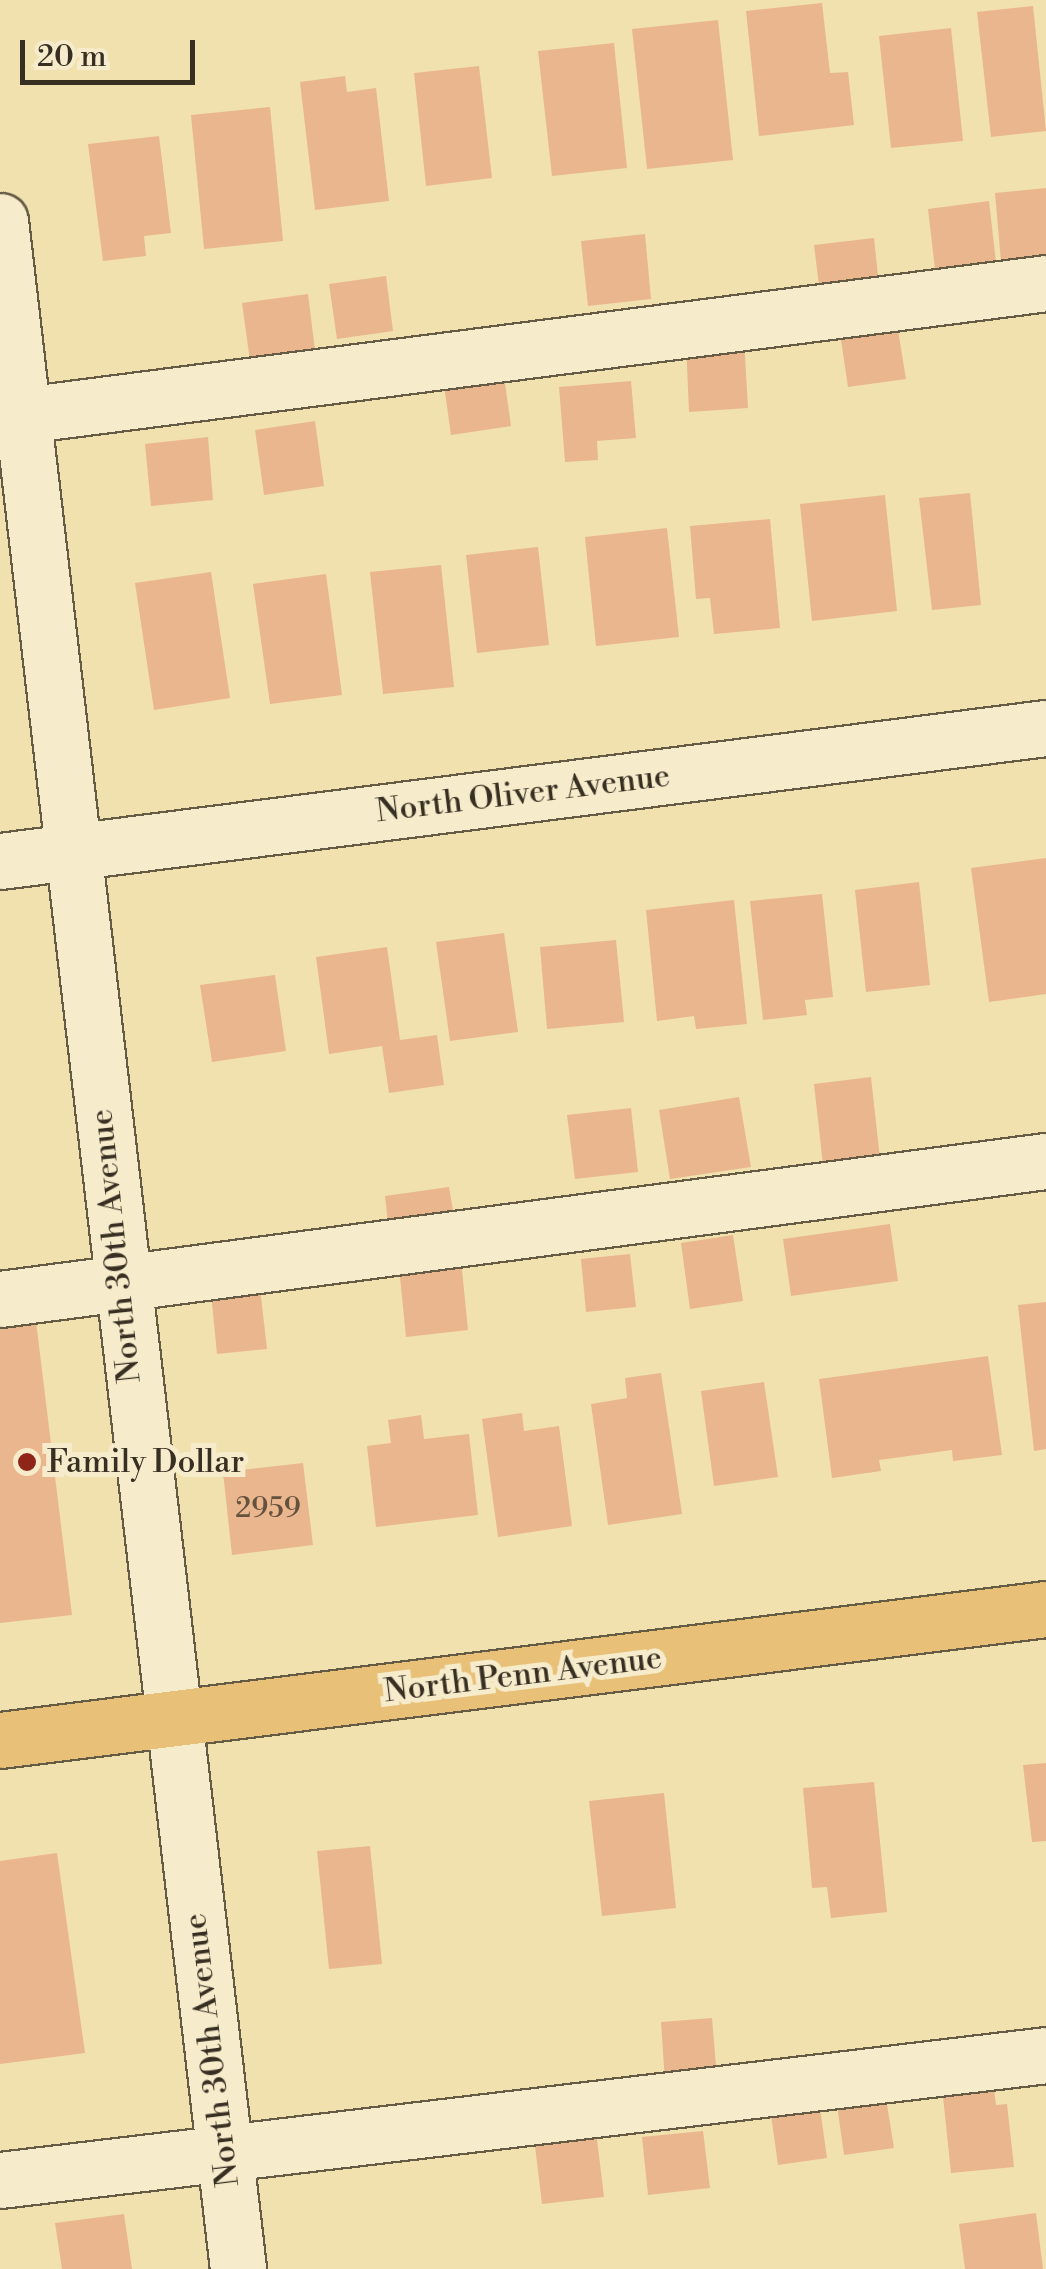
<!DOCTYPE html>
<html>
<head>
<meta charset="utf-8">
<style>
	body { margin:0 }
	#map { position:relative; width:1046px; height:2269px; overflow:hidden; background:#f1e1af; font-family:"Libre Bodoni",serif }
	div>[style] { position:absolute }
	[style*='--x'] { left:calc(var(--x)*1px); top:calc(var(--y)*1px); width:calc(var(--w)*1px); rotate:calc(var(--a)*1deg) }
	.building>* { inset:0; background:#eab68e }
	.roads { filter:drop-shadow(2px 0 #665c46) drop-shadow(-2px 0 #665c46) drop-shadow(0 2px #665c46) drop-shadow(0 -2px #665c46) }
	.minor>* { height:55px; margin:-27.5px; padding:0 27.5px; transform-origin:27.5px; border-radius:27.5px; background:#f6eccb }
	.major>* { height:55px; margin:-27.5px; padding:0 27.5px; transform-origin:27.5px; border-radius:27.5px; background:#e8c078 }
	.dots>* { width:28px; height:28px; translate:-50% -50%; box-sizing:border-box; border:5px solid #f6eccb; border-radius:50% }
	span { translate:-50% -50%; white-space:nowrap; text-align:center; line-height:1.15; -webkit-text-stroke:10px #f6eccb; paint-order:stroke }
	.number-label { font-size:28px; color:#64513e }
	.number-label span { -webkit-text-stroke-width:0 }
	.street-label { font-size:32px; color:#382f23 }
	.poi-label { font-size:32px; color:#382f23 }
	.left { translate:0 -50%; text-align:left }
	.scale { position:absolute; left:20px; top:40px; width:175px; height:45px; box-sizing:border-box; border:5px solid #382f23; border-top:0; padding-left:12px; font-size:30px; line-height:35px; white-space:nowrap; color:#382f23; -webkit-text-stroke:8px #f6eccb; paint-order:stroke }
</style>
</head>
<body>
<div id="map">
	<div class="building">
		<i style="clip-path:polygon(822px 3px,830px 73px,848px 72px,854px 125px,759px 136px,746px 11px)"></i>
		<i style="clip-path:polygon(1033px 6px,1046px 131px,991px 137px,977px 12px)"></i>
		<i style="clip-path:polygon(718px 20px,733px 160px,647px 169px,632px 29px)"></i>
		<i style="clip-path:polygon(951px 28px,963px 141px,891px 148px,879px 36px)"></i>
		<i style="clip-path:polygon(614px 43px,627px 168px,552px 176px,538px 51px)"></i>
		<i style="clip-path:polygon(479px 66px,492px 178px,426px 186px,414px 73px)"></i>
		<i style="clip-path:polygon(345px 76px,347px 92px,376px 88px,389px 201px,315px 210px,300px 82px)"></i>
		<i style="clip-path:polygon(270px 107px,283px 241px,204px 249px,191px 115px)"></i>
		<i style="clip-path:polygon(159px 136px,171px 233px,144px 236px,146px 256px,103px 261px,88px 144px)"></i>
		<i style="clip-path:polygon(1046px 188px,1046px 256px,1001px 261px,995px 193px)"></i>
		<i style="clip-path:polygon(989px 201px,996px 262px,935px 269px,928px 209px)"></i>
		<i style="clip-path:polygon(645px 234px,651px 299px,588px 306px,581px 241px)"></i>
		<i style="clip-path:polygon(874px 238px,880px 295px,821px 302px,814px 245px)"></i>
		<i style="clip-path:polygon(386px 276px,393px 331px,337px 339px,329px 284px)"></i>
		<i style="clip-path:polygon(308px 294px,316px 358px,251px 368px,242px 303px)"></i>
		<i style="clip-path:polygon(896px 318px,906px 379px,848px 387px,839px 327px)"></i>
		<i style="clip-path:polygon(744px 339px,748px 408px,689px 412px,686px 342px)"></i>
		<i style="clip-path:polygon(504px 376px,511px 426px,451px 435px,444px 385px)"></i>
		<i style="clip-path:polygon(631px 381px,636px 438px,597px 441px,598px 460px,565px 462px,559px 387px)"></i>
		<i style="clip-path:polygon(315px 421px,324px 486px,264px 495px,255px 430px)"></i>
		<i style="clip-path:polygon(208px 437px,213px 500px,151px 506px,145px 444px)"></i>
		<i style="clip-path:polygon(970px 493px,981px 605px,932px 610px,919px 498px)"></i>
		<i style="clip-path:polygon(885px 495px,897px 611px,812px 621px,800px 504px)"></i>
		<i style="clip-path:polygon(770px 519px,780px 628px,714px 634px,710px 598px,696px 599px,690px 526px)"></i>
		<i style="clip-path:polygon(667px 528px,679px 637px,596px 646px,585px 537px)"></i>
		<i style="clip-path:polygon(538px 547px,549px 645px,477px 653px,466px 555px)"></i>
		<i style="clip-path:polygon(441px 565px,454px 687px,383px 694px,370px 572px)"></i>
		<i style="clip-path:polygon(211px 572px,230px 698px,154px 710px,135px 583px)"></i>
		<i style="clip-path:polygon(326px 574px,342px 695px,270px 704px,253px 584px)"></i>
		<i style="clip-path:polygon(1046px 858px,1046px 994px,989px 1002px,971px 868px)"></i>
		<i style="clip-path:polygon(919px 882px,930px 985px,866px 992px,855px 890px)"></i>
		<i style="clip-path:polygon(822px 894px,833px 997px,805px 1000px,807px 1015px,763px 1020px,750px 901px)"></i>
		<i style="clip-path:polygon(734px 900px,747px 1024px,696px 1029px,694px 1016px,657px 1021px,646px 910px)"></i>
		<i style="clip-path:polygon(504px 933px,518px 1032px,450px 1041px,436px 942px)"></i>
		<i style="clip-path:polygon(616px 940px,624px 1022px,547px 1029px,540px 947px)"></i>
		<i style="clip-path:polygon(387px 947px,400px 1040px,437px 1035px,444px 1085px,389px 1093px,382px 1046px,329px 1054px,316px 957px)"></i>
		<i style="clip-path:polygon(275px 975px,286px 1051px,212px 1062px,200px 985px)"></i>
		<i style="clip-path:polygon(871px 1077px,881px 1168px,824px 1174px,814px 1084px)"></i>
		<i style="clip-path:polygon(739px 1097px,751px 1167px,670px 1179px,659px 1110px)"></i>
		<i style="clip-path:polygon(631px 1108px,638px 1172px,575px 1179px,567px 1115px)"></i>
		<i style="clip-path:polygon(449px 1187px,455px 1222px,389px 1232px,385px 1196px)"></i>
		<i style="clip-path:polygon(890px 1224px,898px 1281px,791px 1296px,783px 1239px)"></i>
		<i style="clip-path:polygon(733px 1235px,743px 1301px,690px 1309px,681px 1243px)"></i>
		<i style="clip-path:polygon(630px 1254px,636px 1307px,586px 1312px,581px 1259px)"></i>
		<i style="clip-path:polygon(461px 1260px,468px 1330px,406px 1337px,399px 1267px)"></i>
		<i style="clip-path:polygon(260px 1288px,267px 1349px,217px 1354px,211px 1293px)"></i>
		<i style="clip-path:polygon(1046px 1302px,1046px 1449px,1034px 1451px,1018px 1305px)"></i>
		<i style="clip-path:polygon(34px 1305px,72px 1615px,0 1623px,0 1309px)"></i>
		<i style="clip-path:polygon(988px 1356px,1002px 1455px,953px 1461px,952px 1450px,879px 1460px,881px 1471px,832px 1478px,819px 1379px)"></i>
		<i style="clip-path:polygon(661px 1373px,682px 1514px,608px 1525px,591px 1404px,627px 1398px,625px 1378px)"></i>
		<i style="clip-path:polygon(764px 1382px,778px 1477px,714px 1486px,701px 1391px)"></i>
		<i style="clip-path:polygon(522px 1413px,524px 1431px,559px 1426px,572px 1526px,498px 1537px,482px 1419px)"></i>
		<i style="clip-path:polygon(421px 1415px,424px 1439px,469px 1434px,478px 1515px,376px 1527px,367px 1446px,391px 1443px,388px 1420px)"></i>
		<i style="clip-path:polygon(303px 1463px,313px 1545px,232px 1555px,223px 1472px)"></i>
		<i style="clip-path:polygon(1046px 1763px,1046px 1841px,1032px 1842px,1023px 1765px)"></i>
		<i style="clip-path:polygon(874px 1782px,887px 1912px,831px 1918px,827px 1887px,812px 1888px,803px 1788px)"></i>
		<i style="clip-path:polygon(664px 1793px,676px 1908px,602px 1916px,589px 1801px)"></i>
		<i style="clip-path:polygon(370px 1846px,382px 1964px,329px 1969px,317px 1851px)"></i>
		<i style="clip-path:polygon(57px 1853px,85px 2053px,0 2064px,0 1861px)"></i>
		<i style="clip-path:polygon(712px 2018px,717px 2078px,665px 2082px,661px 2022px)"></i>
		<i style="clip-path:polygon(993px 2081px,996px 2105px,1007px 2104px,1014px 2167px,951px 2173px,942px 2087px)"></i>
		<i style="clip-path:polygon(885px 2092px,894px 2148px,844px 2155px,836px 2098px)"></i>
		<i style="clip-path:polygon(819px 2101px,827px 2158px,778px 2165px,770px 2108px)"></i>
		<i style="clip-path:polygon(703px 2131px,710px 2188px,648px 2195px,642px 2137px)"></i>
		<i style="clip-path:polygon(597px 2139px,604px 2197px,542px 2204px,535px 2146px)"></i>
		<i style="clip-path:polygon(1036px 2213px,1043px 2269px,965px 2269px,959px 2224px)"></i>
		<i style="clip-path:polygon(124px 2214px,132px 2269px,62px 2269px,55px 2223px)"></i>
	</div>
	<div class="roads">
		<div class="minor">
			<i style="--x:0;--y:221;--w:2062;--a:83.37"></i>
			<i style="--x:0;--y:418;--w:1055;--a:-7.35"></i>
			<i style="--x:0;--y:861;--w:1054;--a:-7.25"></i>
			<i style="--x:0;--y:1299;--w:1055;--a:-7.52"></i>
			<i style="--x:0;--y:2180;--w:1053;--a:-6.81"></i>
		</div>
		<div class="major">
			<i style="--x:0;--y:1740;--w:1054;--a:-7.14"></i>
		</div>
	</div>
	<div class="dots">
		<i style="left:27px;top:1462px;background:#8f2418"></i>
	</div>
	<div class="number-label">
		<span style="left:268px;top:1509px">2959</span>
	</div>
	<div class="street-label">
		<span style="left:523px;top:794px;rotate:-7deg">North Oliver Avenue</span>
		<span style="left:116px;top:1246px;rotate:-96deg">North 30th Avenue</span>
		<span style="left:523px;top:1675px;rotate:-7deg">North Penn Avenue</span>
		<span style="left:212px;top:2050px;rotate:-97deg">North 30th Avenue</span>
	</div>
	<div class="poi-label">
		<span class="left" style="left:47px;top:1462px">Family Dollar</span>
	</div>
	<div class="scale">20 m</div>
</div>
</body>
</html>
